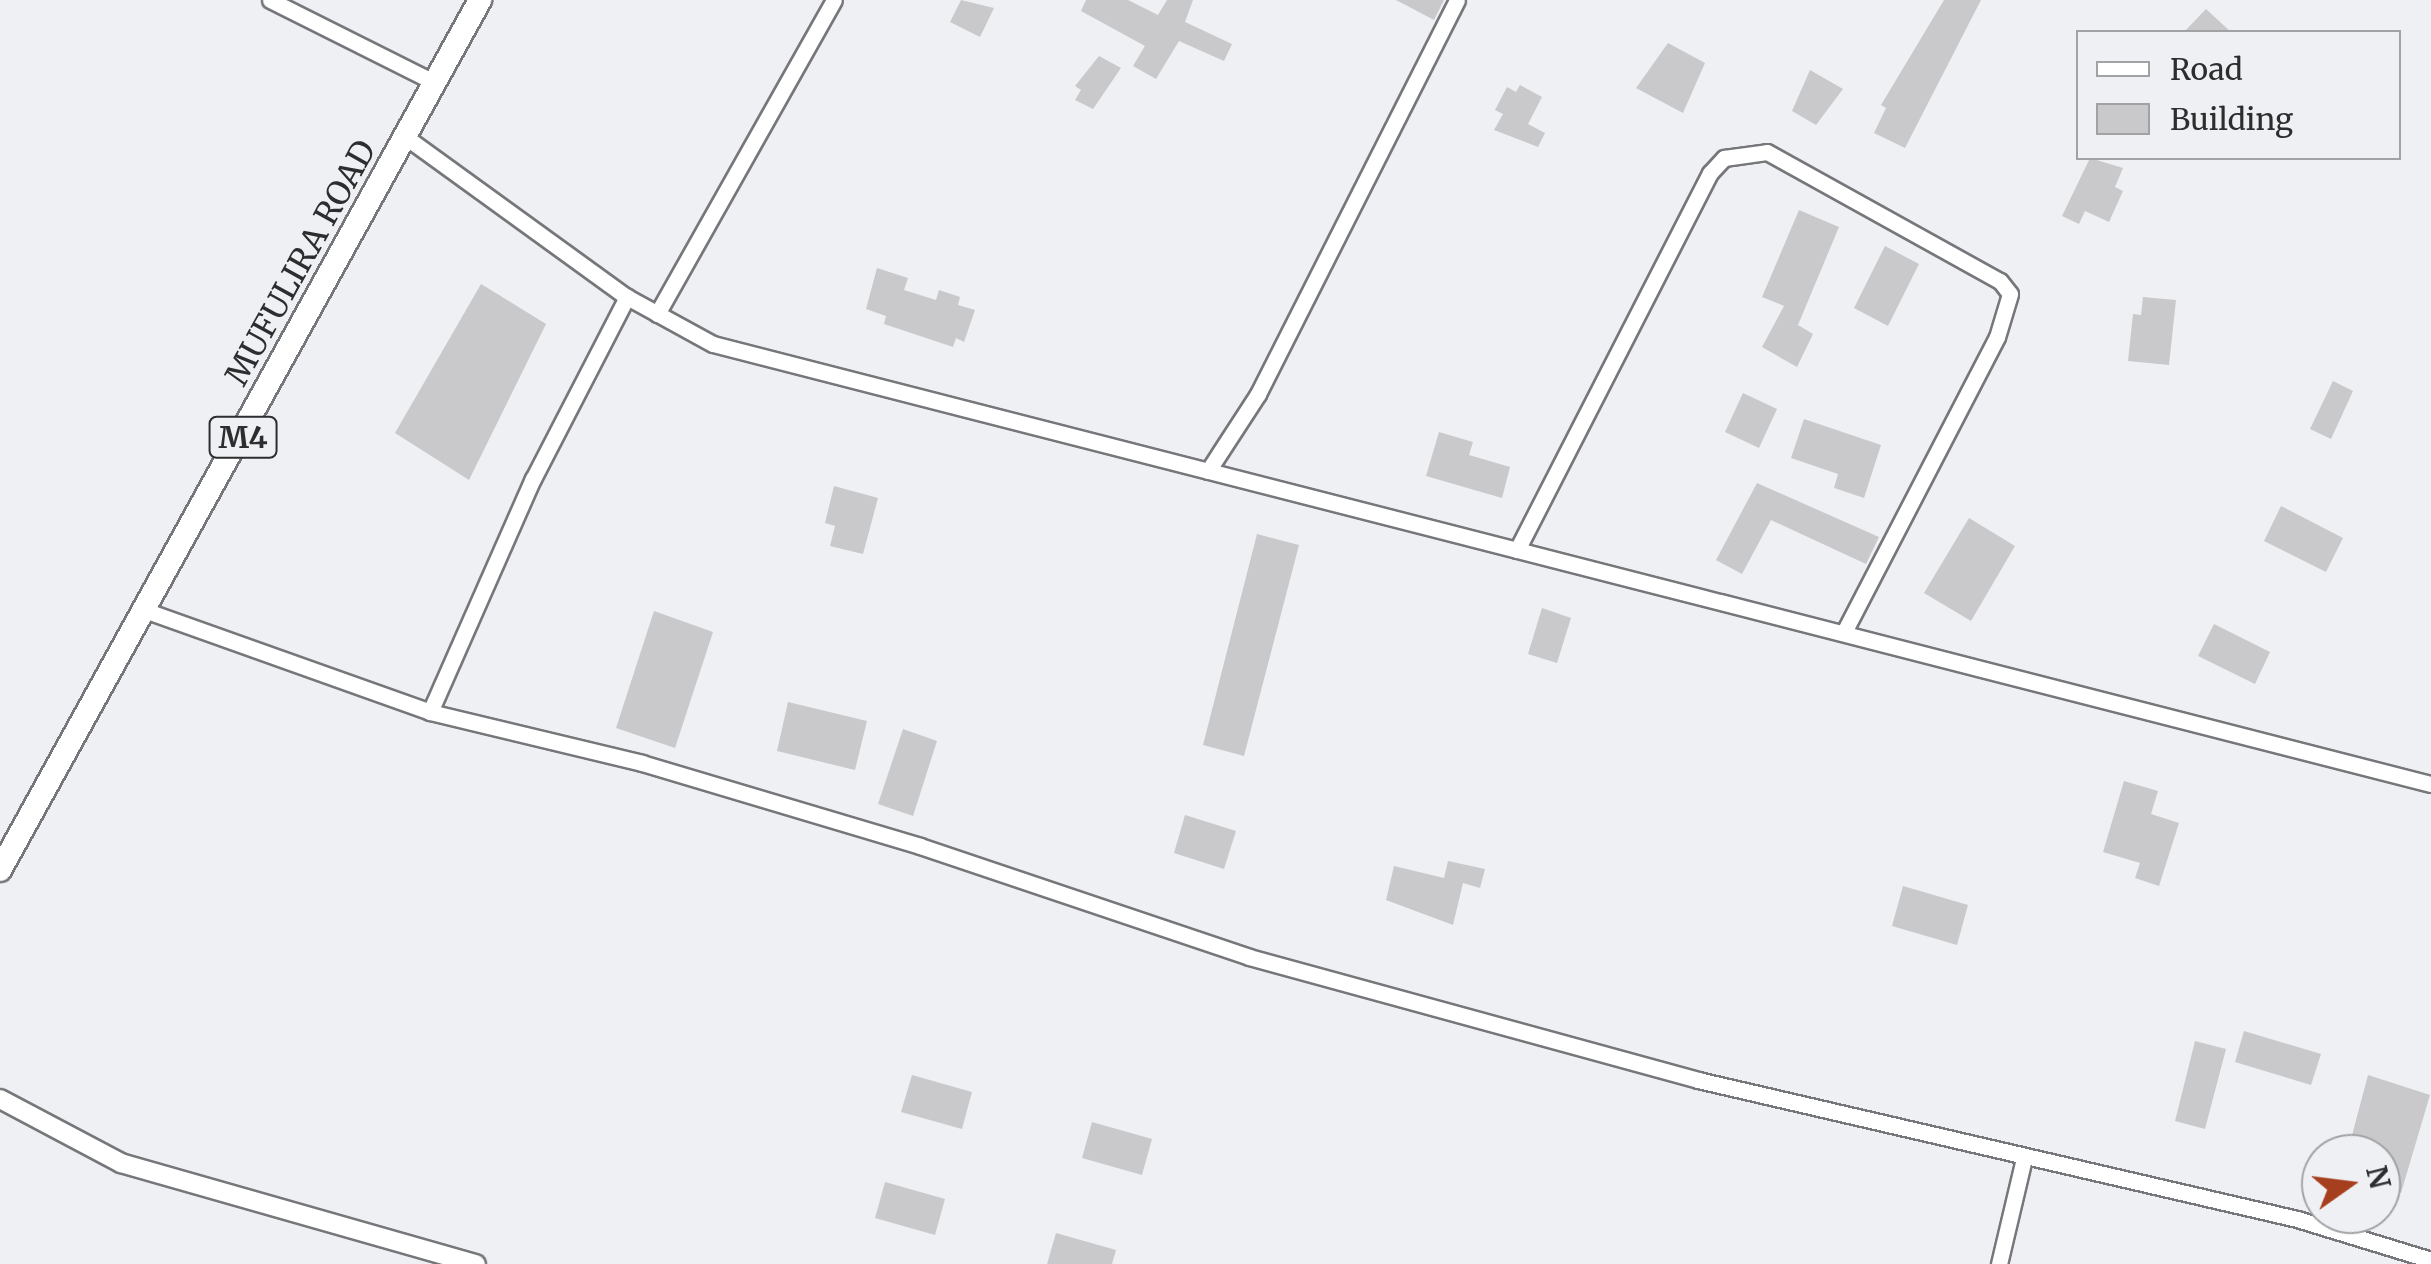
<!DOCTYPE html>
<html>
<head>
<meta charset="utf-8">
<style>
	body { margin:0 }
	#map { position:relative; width:2431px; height:1264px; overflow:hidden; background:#eef0f3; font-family:Merriweather,serif }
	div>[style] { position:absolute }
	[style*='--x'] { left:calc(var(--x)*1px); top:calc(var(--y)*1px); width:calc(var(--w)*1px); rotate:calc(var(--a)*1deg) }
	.building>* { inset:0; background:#c9c9cc }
	.roads { filter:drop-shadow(2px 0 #76777a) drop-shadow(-2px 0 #76777a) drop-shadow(0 2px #76777a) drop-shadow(0 -2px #76777a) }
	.minor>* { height:15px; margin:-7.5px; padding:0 7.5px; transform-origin:7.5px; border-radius:7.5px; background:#fff }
	.tertiary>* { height:18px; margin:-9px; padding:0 9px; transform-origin:9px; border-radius:9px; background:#fff }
	.primary>* { height:22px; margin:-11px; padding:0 11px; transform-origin:11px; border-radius:11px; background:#fff }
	span { translate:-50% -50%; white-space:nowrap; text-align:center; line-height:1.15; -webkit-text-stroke:10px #eef0f3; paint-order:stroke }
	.shield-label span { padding:2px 8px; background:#eef0f3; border:2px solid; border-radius:8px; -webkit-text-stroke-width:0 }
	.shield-label { font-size:30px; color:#2c2d2e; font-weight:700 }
	.street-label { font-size:32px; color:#2c2d2e }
	.legend { position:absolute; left:2076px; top:30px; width:325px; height:130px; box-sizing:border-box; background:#eef0f3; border:2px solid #a0a2a4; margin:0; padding:12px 18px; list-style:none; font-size:30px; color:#2c2d2e }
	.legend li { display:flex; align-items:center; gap:20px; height:50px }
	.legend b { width:50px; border:2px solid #a0a2a4 }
	.north { position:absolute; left:2301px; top:1134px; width:100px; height:100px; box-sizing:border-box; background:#eef0f3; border:2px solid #a0a2a4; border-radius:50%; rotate:76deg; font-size:28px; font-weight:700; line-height:40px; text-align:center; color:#2c2d2e }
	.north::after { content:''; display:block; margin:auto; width:35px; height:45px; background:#a63f1d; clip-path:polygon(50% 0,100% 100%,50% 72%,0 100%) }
</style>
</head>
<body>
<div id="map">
	<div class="building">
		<i style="clip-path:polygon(961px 0,994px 8px,980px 37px,950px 22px)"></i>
		<i style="clip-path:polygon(1086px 0,1128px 0,1158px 15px,1167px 0,1193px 0,1185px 22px,1232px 44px,1224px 61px,1179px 41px,1156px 79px,1133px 66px,1145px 46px,1081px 11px)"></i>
		<i style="clip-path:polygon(1396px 0,1444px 0,1434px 20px)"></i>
		<i style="clip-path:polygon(1944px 0,1981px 0,1905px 148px,1874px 133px,1886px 108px,1881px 105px)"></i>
		<i style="clip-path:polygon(2206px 9px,2231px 32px,2184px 32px)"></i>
		<i style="clip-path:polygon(1668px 43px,1705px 63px,1683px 113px,1636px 88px)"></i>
		<i style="clip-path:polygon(1099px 56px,1121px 68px,1093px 109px,1075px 100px,1081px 90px,1075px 86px)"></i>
		<i style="clip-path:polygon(1810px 70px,1843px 89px,1816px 125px,1792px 111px)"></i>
		<i style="clip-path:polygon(1520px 85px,1542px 97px,1528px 124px,1545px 133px,1538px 147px,1494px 130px,1503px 114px,1495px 110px,1507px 87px,1516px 92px)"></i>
		<i style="clip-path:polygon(2090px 158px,2123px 168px,2115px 187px,2123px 191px,2109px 222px,2085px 211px,2079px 224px,2062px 216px)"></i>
		<i style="clip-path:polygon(1799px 210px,1839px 227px,1798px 325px,1813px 334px,1797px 367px,1762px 347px,1784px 306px,1762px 297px)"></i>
		<i style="clip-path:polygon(1885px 246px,1919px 264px,1888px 326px,1854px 308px)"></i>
		<i style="clip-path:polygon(877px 268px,908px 278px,904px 290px,936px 300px,939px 290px,960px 297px,958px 305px,975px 310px,964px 342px,956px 338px,953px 347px,884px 324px,886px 316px,866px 309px)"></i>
		<i style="clip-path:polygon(481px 284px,546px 324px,469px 480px,395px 433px)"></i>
		<i style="clip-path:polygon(2143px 297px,2176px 300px,2169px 365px,2128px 361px,2133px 314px,2141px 315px)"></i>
		<i style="clip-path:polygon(2333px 381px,2353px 391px,2331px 439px,2310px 429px)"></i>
		<i style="clip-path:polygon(1743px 393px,1777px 409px,1759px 448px,1725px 432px)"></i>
		<i style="clip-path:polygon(1804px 419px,1881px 445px,1864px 498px,1834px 488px,1838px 474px,1791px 458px)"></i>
		<i style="clip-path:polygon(1439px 432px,1473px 442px,1469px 455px,1510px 467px,1502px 498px,1426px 476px)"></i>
		<i style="clip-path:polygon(1757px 483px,1879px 537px,1866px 564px,1771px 520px,1742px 574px,1716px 560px)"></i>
		<i style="clip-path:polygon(834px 486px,878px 498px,863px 554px,830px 546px,835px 526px,825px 523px)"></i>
		<i style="clip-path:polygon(2281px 506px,2343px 538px,2326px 572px,2264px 541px)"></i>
		<i style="clip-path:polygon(1969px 518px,2015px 546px,1971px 621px,1924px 593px)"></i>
		<i style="clip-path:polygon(1257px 534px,1299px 545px,1244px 756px,1203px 745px)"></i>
		<i style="clip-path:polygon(1542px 608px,1571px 618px,1557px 663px,1528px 654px)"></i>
		<i style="clip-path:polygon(654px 611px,713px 632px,675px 748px,616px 728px)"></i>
		<i style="clip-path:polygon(2214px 624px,2270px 652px,2255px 684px,2198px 656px)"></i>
		<i style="clip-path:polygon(788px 702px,867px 721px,855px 770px,777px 751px)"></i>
		<i style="clip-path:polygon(903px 729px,937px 741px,913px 816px,878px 804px)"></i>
		<i style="clip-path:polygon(2124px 781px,2158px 791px,2151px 814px,2179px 823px,2159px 886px,2135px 878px,2140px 863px,2103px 852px)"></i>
		<i style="clip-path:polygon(1185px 815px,1236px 831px,1224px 869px,1174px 853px)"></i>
		<i style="clip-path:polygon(1448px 861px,1485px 869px,1480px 888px,1463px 883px,1453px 925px,1386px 900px,1394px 866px,1444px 878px)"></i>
		<i style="clip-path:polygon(1903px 886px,1968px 905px,1957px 945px,1892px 926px)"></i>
		<i style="clip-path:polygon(2244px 1031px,2321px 1054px,2311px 1085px,2235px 1062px)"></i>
		<i style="clip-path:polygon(2195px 1041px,2226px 1049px,2205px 1129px,2175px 1121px)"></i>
		<i style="clip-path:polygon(912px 1075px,972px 1092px,962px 1129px,901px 1112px)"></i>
		<i style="clip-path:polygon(2368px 1075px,2430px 1095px,2401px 1193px,2381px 1188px,2381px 1154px,2347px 1154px)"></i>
		<i style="clip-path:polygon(1092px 1122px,1152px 1139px,1142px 1175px,1082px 1158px)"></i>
		<i style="clip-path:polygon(885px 1182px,945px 1199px,935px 1235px,875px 1218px)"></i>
		<i style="clip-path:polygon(1056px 1233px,1116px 1250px,1112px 1264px,1047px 1264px)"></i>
	</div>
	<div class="roads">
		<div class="minor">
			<i style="--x:270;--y:0;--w:186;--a:26.6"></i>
			<i style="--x:407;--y:138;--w:271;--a:35.9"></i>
			<i style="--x:627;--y:297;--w:98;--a:28.7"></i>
			<i style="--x:713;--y:344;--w:1773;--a:14.37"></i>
			<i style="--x:657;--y:314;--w:360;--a:-60.6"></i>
			<i style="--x:1208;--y:471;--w:92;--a:-57"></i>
			<i style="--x:1258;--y:394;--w:441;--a:-63.2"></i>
			<i style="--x:1517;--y:550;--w:424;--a:-62.9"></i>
			<i style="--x:1710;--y:173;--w:21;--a:-47"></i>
			<i style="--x:1724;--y:158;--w:43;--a:-7.9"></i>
			<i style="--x:1767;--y:152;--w:266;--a:29"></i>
			<i style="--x:2000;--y:281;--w:16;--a:52"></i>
			<i style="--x:2010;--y:294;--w:45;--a:106.8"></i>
			<i style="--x:1997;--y:337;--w:332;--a:117.4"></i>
			<i style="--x:147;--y:611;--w:300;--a:19.6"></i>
			<i style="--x:430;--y:712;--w:218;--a:13.5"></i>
			<i style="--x:642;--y:763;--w:290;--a:16.6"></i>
			<i style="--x:920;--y:846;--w:347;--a:18.6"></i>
			<i style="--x:1249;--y:957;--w:466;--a:15.3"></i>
			<i style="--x:1698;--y:1080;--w:615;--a:13.06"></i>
			<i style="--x:2297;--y:1219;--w:140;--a:17"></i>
			<i style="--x:430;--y:712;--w:255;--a:-66.2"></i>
			<i style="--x:533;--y:479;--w:205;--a:-62.7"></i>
			<i style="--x:1999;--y:1264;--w:109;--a:-76.7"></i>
		</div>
		<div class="tertiary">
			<i style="--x:0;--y:1099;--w:137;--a:27.9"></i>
			<i style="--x:121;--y:1163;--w:369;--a:15.9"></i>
		</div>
		<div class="primary">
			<i style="--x:0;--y:870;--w:994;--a:-61.11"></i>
		</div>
	</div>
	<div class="shield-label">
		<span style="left:243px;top:437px">M4</span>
	</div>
	<div class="street-label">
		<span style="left:301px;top:263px;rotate:-61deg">MUFULIRA ROAD</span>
	</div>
	<ul class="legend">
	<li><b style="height:12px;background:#fff"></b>Road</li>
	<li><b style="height:28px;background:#c9c9cc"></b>Building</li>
	</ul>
	<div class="north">N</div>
</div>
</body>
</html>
